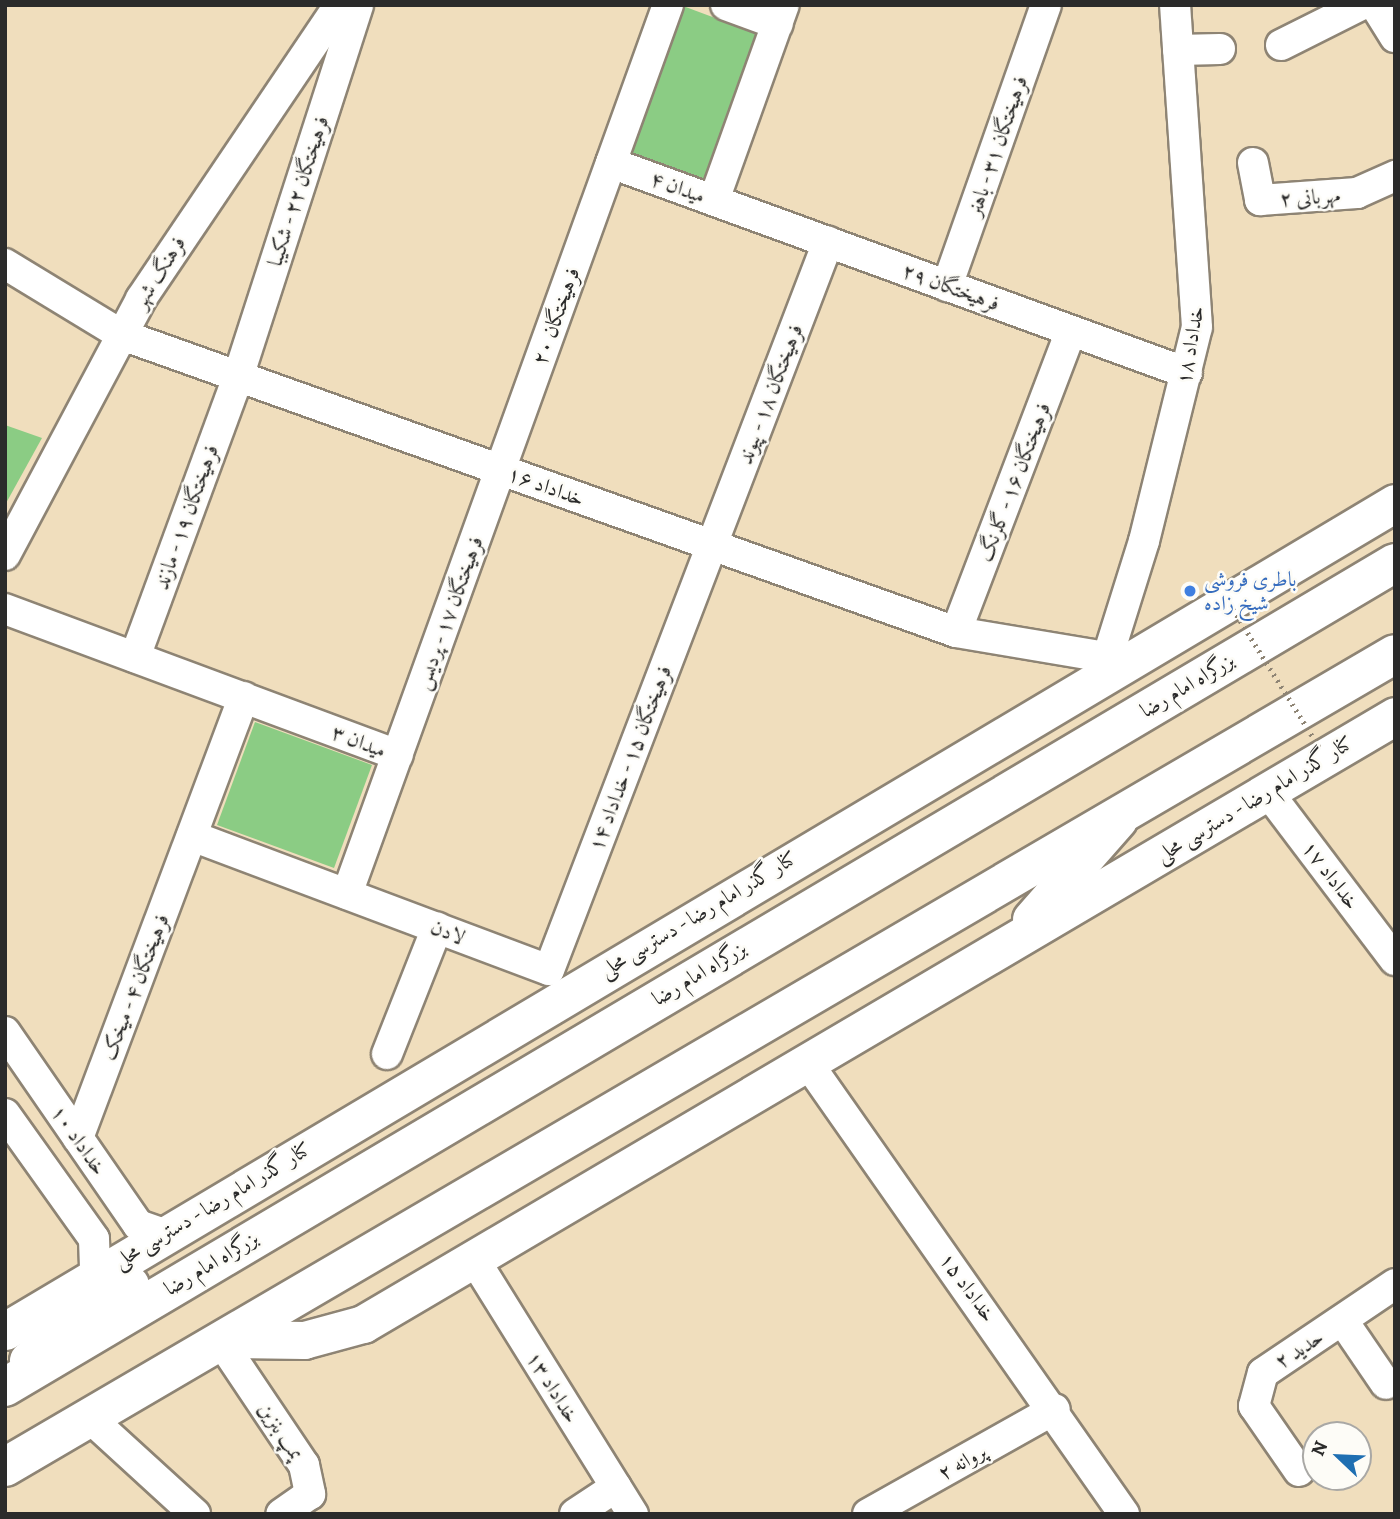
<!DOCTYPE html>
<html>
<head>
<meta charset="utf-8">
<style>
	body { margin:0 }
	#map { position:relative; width:1400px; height:1519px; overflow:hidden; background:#f0debd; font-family:Alegreya,Amiri,serif }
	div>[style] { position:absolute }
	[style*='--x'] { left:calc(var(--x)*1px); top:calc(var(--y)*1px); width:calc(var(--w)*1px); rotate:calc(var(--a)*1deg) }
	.green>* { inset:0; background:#8bcc84 }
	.roads { filter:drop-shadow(2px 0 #8e8474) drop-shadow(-2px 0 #8e8474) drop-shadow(0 2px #8e8474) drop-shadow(0 -2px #8e8474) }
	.minor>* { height:30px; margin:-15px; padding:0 15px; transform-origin:15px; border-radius:15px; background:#fff }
	.major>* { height:37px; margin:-18.5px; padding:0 18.5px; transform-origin:18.5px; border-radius:18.5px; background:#fff }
	.highway>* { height:38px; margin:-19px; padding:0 19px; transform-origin:19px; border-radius:19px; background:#fff }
	.path-bridge>* { height:4.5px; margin-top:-2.25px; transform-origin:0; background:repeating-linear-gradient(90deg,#8e8474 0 2px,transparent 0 7px) }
	.dots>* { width:19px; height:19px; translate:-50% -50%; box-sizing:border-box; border:4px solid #fdfcf7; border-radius:50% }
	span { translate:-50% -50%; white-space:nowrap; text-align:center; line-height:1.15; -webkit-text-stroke:5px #fdfcf7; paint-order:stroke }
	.street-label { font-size:21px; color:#2b2b2b }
	.shop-label { font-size:21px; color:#366cbe }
	.left { translate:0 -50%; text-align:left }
	.frame { position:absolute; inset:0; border:7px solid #2b2b2b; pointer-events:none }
	.north { position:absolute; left:1302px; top:1421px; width:70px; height:70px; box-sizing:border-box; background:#fdfcf7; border:2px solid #a9a8a5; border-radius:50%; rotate:293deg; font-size:19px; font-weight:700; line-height:28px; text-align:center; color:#2b2b2b }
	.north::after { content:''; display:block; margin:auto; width:24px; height:32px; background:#1f6fb2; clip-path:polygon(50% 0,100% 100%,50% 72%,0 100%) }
</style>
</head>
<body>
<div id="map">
	<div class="green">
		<i style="clip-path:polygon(683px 6px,758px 34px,704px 184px,629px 157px)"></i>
		<i style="clip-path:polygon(5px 425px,42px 438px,5px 505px)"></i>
		<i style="clip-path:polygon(255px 722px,372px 765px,334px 868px,217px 825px)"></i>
	</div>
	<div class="roads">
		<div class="minor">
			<i style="--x:726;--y:5;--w:55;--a:20.1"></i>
			<i style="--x:1375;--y:5;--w:38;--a:58"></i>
			<i style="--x:1281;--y:45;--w:89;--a:-26.6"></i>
			<i style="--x:1178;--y:50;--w:42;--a:-1.4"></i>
			<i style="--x:611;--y:163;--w:613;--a:20.03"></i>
			<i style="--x:1253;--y:163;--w:38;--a:79"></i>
			<i style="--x:1260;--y:200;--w:97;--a:-4.1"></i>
			<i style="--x:1357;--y:193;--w:42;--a:-24.1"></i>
			<i style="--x:714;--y:200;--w:207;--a:-70.3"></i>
			<i style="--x:5;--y:264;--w:137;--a:31.3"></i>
			<i style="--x:122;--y:335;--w:885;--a:19.6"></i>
			<i style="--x:956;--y:632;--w:152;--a:9.5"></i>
			<i style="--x:947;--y:286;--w:298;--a:-70.6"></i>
			<i style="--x:5;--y:555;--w:290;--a:-62"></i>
			<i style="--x:141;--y:299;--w:354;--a:-56"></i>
			<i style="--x:5;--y:609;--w:419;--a:20.4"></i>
			<i style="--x:956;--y:632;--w:322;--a:-69.1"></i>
			<i style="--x:135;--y:657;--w:298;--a:-69.8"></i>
			<i style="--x:238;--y:377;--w:391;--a:-72.1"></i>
			<i style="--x:1102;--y:675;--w:140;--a:-72.6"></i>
			<i style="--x:1144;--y:541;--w:220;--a:-76.1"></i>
			<i style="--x:1197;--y:327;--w:323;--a:-93.9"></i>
			<i style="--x:1267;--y:791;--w:212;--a:52.9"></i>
			<i style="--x:192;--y:836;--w:381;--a:20.6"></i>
			<i style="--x:549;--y:970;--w:780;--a:-69.03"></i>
			<i style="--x:347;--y:894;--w:945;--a:-70.15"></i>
			<i style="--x:5;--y:1032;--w:234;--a:55.4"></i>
			<i style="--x:138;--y:1225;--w:28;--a:19"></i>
			<i style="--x:387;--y:1054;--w:136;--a:-68.4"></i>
			<i style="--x:807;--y:1062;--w:552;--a:54.96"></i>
			<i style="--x:5;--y:1114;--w:153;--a:54.5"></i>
			<i style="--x:94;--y:1239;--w:37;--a:88"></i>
			<i style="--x:78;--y:1138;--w:471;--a:-69.4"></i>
			<i style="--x:474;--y:1259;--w:301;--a:58.1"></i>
			<i style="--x:1343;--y:1321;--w:76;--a:55.7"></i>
			<i style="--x:222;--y:1343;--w:147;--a:56.1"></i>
			<i style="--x:304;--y:1465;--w:30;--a:78"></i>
			<i style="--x:310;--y:1494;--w:35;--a:145"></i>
			<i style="--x:91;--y:1419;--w:141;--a:42.4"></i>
			<i style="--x:1299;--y:1471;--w:79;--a:-124.7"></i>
			<i style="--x:1254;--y:1406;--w:34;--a:-75"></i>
			<i style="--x:1263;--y:1373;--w:159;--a:-34"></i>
			<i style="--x:575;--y:1514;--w:49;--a:-33.4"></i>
			<i style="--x:868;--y:1514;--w:214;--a:-29.3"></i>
		</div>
		<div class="major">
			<i style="--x:1031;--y:919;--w:132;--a:-48.7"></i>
			<i style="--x:5;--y:1331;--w:1618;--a:-30.78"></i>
			<i style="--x:229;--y:1339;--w:75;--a:0.8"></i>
			<i style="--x:304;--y:1340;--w:61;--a:-15.2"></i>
			<i style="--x:363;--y:1324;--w:1198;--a:-30.5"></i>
			<i style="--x:28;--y:1360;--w:127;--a:-36.7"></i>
		</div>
		<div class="highway">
			<i style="--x:5;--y:1387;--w:1616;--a:-30.66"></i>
			<i style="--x:5;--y:1467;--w:1610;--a:-30.32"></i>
		</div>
	</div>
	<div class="path-bridge">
		<i style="--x:1233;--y:609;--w:164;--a:58"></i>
	</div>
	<div class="dots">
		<i style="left:1190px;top:591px;background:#3f7fe0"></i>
	</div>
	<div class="street-label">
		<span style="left:997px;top:146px;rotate:-71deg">فرهیختگان ۳۱ - باهنر</span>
		<span style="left:678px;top:187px;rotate:20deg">میدان ۴</span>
		<span style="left:298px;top:191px;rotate:-72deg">فرهیختگان ۲۲ - شکیبا</span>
		<span style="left:1310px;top:197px;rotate:-4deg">مهربانی ۲</span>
		<span style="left:159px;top:272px;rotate:-58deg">فرهنگ شهر</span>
		<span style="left:951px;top:287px;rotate:20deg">فرهیختگان ۲۹</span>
		<span style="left:556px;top:316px;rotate:-70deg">فرهیختگان ۲۰</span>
		<span style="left:1190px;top:345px;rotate:-80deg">خداداد ۱۸</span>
		<span style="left:770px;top:394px;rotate:-69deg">فرهیختگان ۱۸ - پیوند</span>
		<span style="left:1014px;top:482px;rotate:-69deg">فرهیختگان ۱۶ - گلرنگ</span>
		<span style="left:546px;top:486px;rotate:20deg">خداداد ۱۶</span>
		<span style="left:186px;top:517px;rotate:-70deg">فرهیختگان ۱۹ - مازند</span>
		<span style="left:449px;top:613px;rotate:-70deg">فرهیختگان ۱۷ - پردیس</span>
		<span style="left:1187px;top:685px;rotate:-31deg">بزرگراه امام رضا</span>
		<span style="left:359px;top:741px;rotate:21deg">میدان ۳</span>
		<span style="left:630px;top:758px;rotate:-69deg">فرهیختگان ۱۵ - خداداد ۱۴</span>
		<span style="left:1254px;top:799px;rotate:-31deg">کنار گذر امام رضا - دسترسی محلی</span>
		<span style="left:1331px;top:875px;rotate:53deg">خداداد ۱۷</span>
		<span style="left:698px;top:914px;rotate:-31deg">کنار گذر امام رضا - دسترسی محلی</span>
		<span style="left:448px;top:932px;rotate:21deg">لادن</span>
		<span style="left:699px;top:973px;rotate:-31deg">بزرگراه امام رضا</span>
		<span style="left:135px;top:987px;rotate:-69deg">فرهیختگان ۴ - میخک</span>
		<span style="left:79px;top:1140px;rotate:55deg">خداداد ۱۰</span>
		<span style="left:212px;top:1205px;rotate:-31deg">کنار گذر امام رضا - دسترسی محلی</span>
		<span style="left:211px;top:1263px;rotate:-31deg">بزرگراه امام رضا</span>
		<span style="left:968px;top:1287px;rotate:54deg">خداداد ۱۵</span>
		<span style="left:1299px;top:1349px;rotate:-33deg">حدید ۲</span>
		<span style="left:553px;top:1387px;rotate:58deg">خداداد ۱۳</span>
		<span style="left:281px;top:1431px;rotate:56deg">پمپ بنزین</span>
		<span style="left:962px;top:1462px;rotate:-29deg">پروانه ۲</span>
	</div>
	<div class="shop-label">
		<span class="left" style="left:1204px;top:591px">باطری فروشی<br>شیخ زاده</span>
	</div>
	<div class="frame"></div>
	<div class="north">N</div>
</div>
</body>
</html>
